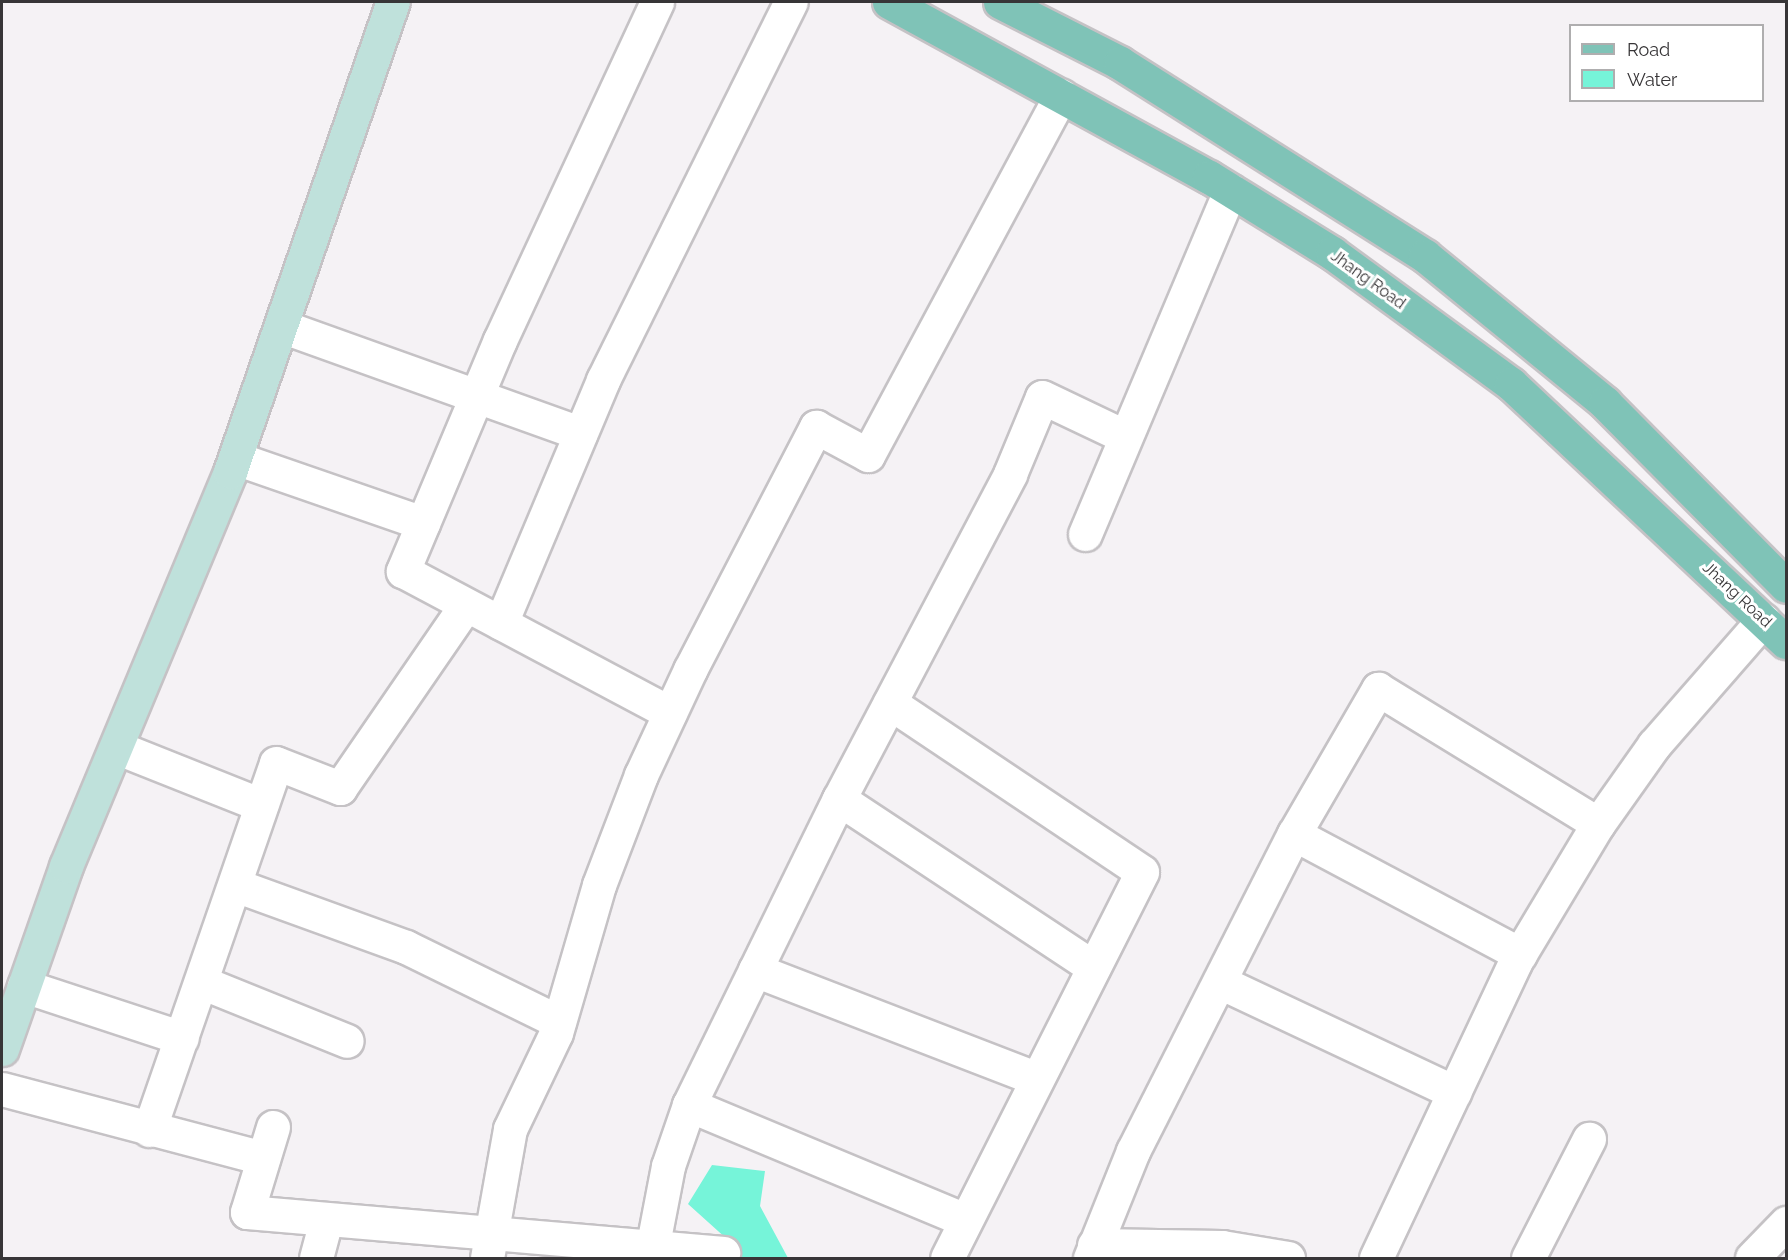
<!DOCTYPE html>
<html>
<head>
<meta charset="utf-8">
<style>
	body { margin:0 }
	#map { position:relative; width:1788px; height:1260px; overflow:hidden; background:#f5f2f5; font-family:Raleway,sans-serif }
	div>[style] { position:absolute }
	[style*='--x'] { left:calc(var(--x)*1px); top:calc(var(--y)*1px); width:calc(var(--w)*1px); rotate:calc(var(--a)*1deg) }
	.water>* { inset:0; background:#76f4d9 }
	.roads { filter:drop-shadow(2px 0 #c5c2c5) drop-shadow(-2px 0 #c5c2c5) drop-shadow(0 2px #c5c2c5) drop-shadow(0 -2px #c5c2c5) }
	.street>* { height:33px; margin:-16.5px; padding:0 16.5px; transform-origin:16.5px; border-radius:16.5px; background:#fff }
	.secondary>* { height:33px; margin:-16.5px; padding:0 16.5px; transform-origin:16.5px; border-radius:16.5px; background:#bfe1db }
	.primary>* { height:33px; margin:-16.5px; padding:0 16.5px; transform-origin:16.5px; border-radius:16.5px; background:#7fc3b7 }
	span { translate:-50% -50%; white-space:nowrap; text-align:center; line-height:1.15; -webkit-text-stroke:6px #fff; paint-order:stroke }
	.street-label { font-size:16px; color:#373537 }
	.frame { position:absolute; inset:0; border:3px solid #373537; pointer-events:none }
	.legend { position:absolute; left:1569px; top:24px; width:195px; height:78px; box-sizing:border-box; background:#fff; border:2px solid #afaeaf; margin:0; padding:8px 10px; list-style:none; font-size:18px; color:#373537 }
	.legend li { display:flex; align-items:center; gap:12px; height:30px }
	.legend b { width:30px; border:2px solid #afaeaf }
</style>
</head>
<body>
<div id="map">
	<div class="water">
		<i style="clip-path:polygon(712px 1165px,765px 1171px,760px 1206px,788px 1258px,739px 1258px,738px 1249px,688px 1204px)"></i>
	</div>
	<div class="roads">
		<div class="street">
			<i style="--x:657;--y:2;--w:373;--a:114.9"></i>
			<i style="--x:500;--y:340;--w:251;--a:112.8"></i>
			<i style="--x:403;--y:571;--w:302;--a:28"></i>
			<i style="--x:281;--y:326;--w:318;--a:19.7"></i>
			<i style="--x:235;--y:458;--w:199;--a:19.1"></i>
			<i style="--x:1085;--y:534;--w:373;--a:-67.1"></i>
			<i style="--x:501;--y:623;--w:264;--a:-67.2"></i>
			<i style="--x:603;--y:380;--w:422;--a:-63.6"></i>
			<i style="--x:890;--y:703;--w:303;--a:33.8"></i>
			<i style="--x:1142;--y:872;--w:432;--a:116.8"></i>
			<i style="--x:118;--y:748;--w:154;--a:21.7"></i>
			<i style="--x:839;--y:799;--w:305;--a:33.5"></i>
			<i style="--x:1294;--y:834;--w:256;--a:28"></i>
			<i style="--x:235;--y:885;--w:182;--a:19.9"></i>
			<i style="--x:406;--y:947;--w:170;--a:26.1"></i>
			<i style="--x:755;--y:970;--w:300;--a:21.1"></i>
			<i style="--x:201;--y:982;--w:157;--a:22"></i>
			<i style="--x:1220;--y:982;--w:259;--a:25.2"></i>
			<i style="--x:24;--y:986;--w:166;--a:18.2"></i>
			<i style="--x:2;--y:1089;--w:270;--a:14.8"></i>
			<i style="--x:689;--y:1105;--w:299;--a:22.6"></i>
			<i style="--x:273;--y:1127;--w:89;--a:107"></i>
			<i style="--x:247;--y:1212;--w:478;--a:4.9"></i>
			<i style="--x:149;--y:1130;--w:388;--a:-70.9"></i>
			<i style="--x:276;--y:763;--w:69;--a:21.3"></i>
			<i style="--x:340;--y:788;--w:222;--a:-55.5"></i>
			<i style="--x:653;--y:1244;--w:79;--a:-79.1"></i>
			<i style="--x:668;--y:1166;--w:65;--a:-71"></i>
			<i style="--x:689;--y:1105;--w:341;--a:-63.9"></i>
			<i style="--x:839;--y:799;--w:367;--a:-62.2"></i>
			<i style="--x:1010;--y:474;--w:83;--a:-67.4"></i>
			<i style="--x:1042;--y:397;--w:91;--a:25.4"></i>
			<i style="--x:1094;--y:1245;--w:128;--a:0.9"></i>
			<i style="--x:1222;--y:1247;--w:67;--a:9.5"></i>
			<i style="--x:316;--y:1258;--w:39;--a:-75"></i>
			<i style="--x:487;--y:1258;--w:131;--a:-79.9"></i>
			<i style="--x:510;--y:1129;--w:106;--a:-64.4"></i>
			<i style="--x:556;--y:1033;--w:154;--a:-73.8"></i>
			<i style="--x:599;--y:885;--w:118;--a:-69.1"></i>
			<i style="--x:641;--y:775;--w:116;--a:-65"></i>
			<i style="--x:690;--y:670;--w:274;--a:-62.6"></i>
			<i style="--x:816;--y:427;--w:59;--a:28.3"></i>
			<i style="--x:868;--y:455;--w:408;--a:-61.8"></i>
			<i style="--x:1090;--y:1258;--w:115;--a:-68.1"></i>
			<i style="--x:1133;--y:1151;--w:356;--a:-63.1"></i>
			<i style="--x:1294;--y:834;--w:168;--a:-59.9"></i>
			<i style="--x:1378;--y:689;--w:258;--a:31.5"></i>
			<i style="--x:1376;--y:1258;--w:327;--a:-64.8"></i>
			<i style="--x:1515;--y:962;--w:161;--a:-59"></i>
			<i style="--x:1598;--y:824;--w:97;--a:-54.7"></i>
			<i style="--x:1654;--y:745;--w:166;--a:-48.9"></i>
			<i style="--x:1528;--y:1258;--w:134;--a:-62.9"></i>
			<i style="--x:1752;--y:1258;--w:49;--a:-45.8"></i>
		</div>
		<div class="secondary">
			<i style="--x:2;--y:1049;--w:194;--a:-70.7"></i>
			<i style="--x:66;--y:866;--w:427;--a:-67.4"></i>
			<i style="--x:230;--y:472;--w:497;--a:-70.9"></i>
		</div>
		<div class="primary">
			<i style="--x:889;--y:2;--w:365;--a:28.7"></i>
			<i style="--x:1209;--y:177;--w:145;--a:31.7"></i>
			<i style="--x:1332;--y:253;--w:222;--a:36.2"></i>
			<i style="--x:1511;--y:384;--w:377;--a:43.2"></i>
			<i style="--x:1000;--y:2;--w:135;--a:26.9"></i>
			<i style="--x:1120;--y:63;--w:361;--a:32.3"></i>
			<i style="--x:1425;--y:256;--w:232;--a:39.2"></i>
			<i style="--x:1605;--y:403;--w:257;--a:45.3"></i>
		</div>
	</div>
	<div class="street-label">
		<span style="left:1368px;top:280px;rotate:36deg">Jhang Road</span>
		<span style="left:1737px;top:595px;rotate:43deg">Jhang Road</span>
	</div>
	<div class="frame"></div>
	<ul class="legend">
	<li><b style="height:8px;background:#7fc3b7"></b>Road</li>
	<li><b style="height:16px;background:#76f4d9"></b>Water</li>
	</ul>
</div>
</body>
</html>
